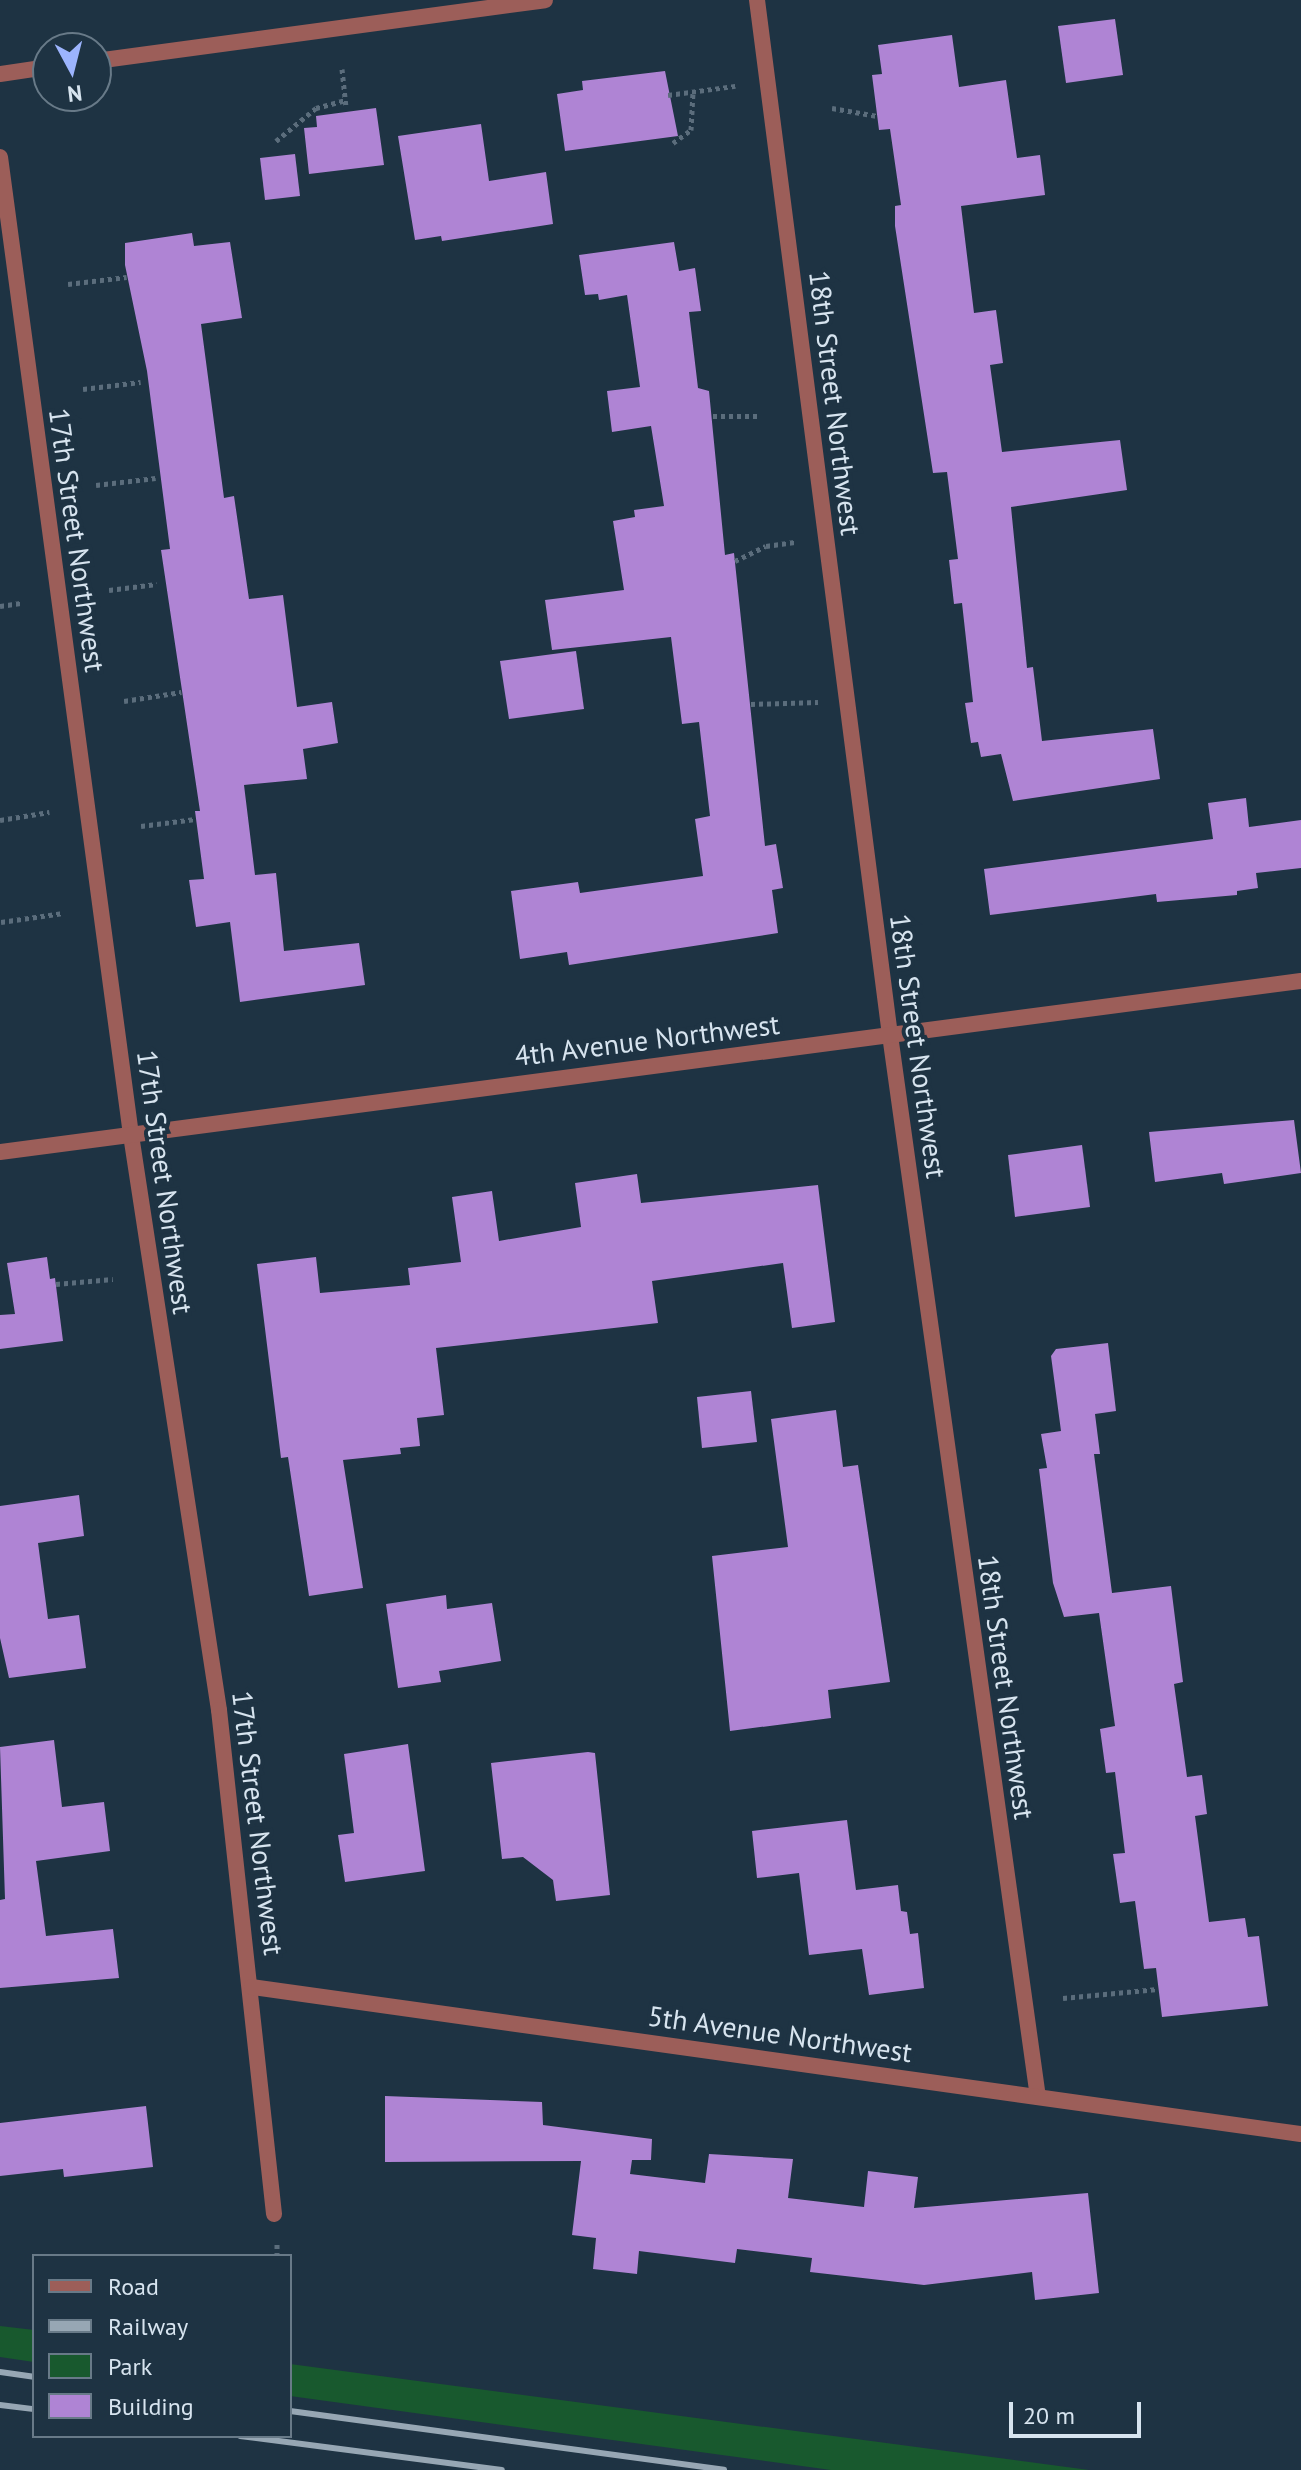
<!DOCTYPE html>
<html>
<head>
<meta charset="utf-8">
<style>
	body { margin:0 }
	#map { position:relative; width:1301px; height:2470px; overflow:hidden; background:#1e3343; font-family:"PT Sans",sans-serif }
	div>[style] { position:absolute }
	[style*='--x'] { left:calc(var(--x)*1px); top:calc(var(--y)*1px); width:calc(var(--w)*1px); rotate:calc(var(--a)*1deg) }
	.green>* { inset:0; background:#18592e }
	.building>* { inset:0; background:#af84d4 }
	.path>* { height:5px; margin-top:-2.5px; transform-origin:0; background:repeating-linear-gradient(90deg,#5b6d7c 0 4px,transparent 0 8px) }
	.street>* { height:16px; margin:-8px; padding:0 8px; transform-origin:8px; border-radius:8px; background:#9c5e59 }
	.rail>* { height:6px; margin:-3px; padding:0 3px; transform-origin:3px; border-radius:3px; background:#97a7b4 }
	span { translate:-50% -50%; white-space:nowrap; text-align:center; line-height:1.15; -webkit-text-stroke:8px #1e3343; paint-order:stroke }
	.street-label { font-size:28px; color:#d7e4ef }
	.legend { position:absolute; left:32px; top:2254px; width:260px; height:184px; box-sizing:border-box; background:#1e3343; border:2px solid #687a88; margin:0; padding:10px 14px; list-style:none; font-size:24px; color:#d7e4ef }
	.legend li { display:flex; align-items:center; gap:16px; height:40px }
	.legend b { width:40px; border:2px solid #687a88 }
	.north { position:absolute; left:32px; top:32px; width:80px; height:80px; box-sizing:border-box; background:#1e3343; border:2px solid #687a88; border-radius:50%; rotate:173deg; font-size:22px; font-weight:700; line-height:32px; text-align:center; color:#d7e4ef }
	.north::after { content:''; display:block; margin:auto; width:28px; height:36px; background:#9cb4fd; clip-path:polygon(50% 0,100% 100%,50% 72%,0 100%) }
	.scale { position:absolute; left:1009px; top:2402px; width:132px; height:36px; box-sizing:border-box; border:4px solid #d7e4ef; border-top:0; padding-left:10px; font-size:24px; line-height:28px; white-space:nowrap; color:#d7e4ef; -webkit-text-stroke:6px #1e3343; paint-order:stroke }
</style>
</head>
<body>
<div id="map">
	<div class="green">
		<i style="clip-path:polygon(0 2326px,34px 2330px,34px 2362px,0 2357px)"></i>
		<i style="clip-path:polygon(290px 2364px,1089px 2470px,831px 2470px,290px 2396px)"></i>
	</div>
	<div class="building">
		<i style="clip-path:polygon(1115px 19px,1123px 75px,1066px 83px,1058px 26px)"></i>
		<i style="clip-path:polygon(952px 35px,959px 87px,1006px 80px,1017px 158px,1040px 155px,1045px 195px,961px 206px,974px 313px,996px 310px,1003px 363px,990px 365px,1002px 452px,1120px 440px,1127px 490px,1011px 507px,1027px 668px,1033px 667px,1042px 741px,1153px 729px,1160px 779px,1013px 801px,1001px 754px,981px 757px,978px 742px,971px 743px,965px 703px,973px 702px,962px 603px,954px 604px,949px 560px,958px 559px,947px 472px,933px 473px,895px 226px,895px 206px,901px 205px,890px 129px,879px 130px,872px 75px,882px 74px,878px 45px)"></i>
		<i style="clip-path:polygon(665px 71px,678px 136px,565px 151px,557px 94px,583px 90px,582px 81px)"></i>
		<i style="clip-path:polygon(376px 108px,384px 165px,309px 174px,304px 128px,317px 127px,316px 116px)"></i>
		<i style="clip-path:polygon(481px 124px,489px 181px,546px 172px,553px 224px,442px 241px,441px 236px,415px 240px,398px 136px)"></i>
		<i style="clip-path:polygon(295px 154px,300px 196px,265px 200px,260px 158px)"></i>
		<i style="clip-path:polygon(192px 233px,194px 246px,230px 242px,242px 318px,201px 324px,224px 498px,234px 496px,249px 599px,283px 595px,297px 707px,332px 702px,338px 743px,303px 749px,307px 779px,244px 785px,255px 875px,276px 873px,284px 951px,359px 943px,365px 985px,240px 1002px,230px 922px,196px 927px,189px 880px,204px 879px,195px 811px,200px 811px,161px 550px,170px 549px,147px 371px,125px 265px,125px 243px)"></i>
		<i style="clip-path:polygon(674px 242px,679px 271px,695px 268px,701px 311px,689px 312px,698px 388px,709px 391px,725px 555px,734px 553px,765px 846px,776px 844px,783px 888px,772px 890px,778px 933px,569px 965px,567px 952px,520px 959px,511px 891px,578px 882px,580px 893px,703px 876px,695px 819px,710px 816px,699px 722px,682px 724px,671px 637px,552px 650px,545px 600px,624px 590px,613px 521px,635px 517px,634px 510px,664px 506px,651px 426px,612px 432px,607px 391px,640px 387px,627px 295px,599px 300px,598px 294px,585px 295px,579px 255px)"></i>
		<i style="clip-path:polygon(576px 651px,584px 709px,509px 719px,500px 661px)"></i>
		<i style="clip-path:polygon(1246px 798px,1249px 827px,1301px 820px,1301px 868px,1256px 873px,1258px 888px,1237px 891px,1237px 895px,1157px 902px,1156px 894px,990px 915px,984px 869px,1213px 839px,1208px 803px)"></i>
		<i style="clip-path:polygon(1294px 1120px,1301px 1173px,1224px 1184px,1222px 1173px,1155px 1182px,1149px 1132px)"></i>
		<i style="clip-path:polygon(1082px 1145px,1090px 1207px,1015px 1217px,1008px 1155px)"></i>
		<i style="clip-path:polygon(637px 1174px,641px 1203px,818px 1185px,835px 1322px,792px 1328px,783px 1263px,652px 1281px,658px 1323px,436px 1348px,444px 1415px,417px 1418px,420px 1446px,400px 1448px,401px 1454px,343px 1460px,363px 1588px,309px 1596px,288px 1457px,281px 1458px,257px 1264px,316px 1257px,320px 1293px,410px 1285px,408px 1268px,461px 1262px,452px 1197px,492px 1191px,499px 1241px,581px 1227px,575px 1183px)"></i>
		<i style="clip-path:polygon(47px 1257px,50px 1279px,55px 1278px,63px 1341px,0 1349px,0 1315px,15px 1314px,7px 1263px)"></i>
		<i style="clip-path:polygon(1108px 1343px,1116px 1411px,1095px 1414px,1100px 1454px,1094px 1454px,1112px 1593px,1171px 1586px,1183px 1682px,1174px 1684px,1187px 1777px,1202px 1775px,1207px 1814px,1195px 1816px,1209px 1922px,1245px 1918px,1248px 1937px,1259px 1936px,1268px 2006px,1162px 2017px,1156px 1968px,1144px 1969px,1135px 1901px,1120px 1903px,1113px 1854px,1125px 1853px,1115px 1772px,1106px 1773px,1100px 1729px,1115px 1726px,1099px 1613px,1064px 1617px,1053px 1583px,1039px 1469px,1047px 1468px,1041px 1434px,1061px 1431px,1051px 1356px,1056px 1349px)"></i>
		<i style="clip-path:polygon(751px 1391px,757px 1442px,702px 1448px,697px 1397px)"></i>
		<i style="clip-path:polygon(836px 1410px,843px 1467px,858px 1465px,890px 1682px,828px 1690px,831px 1718px,730px 1731px,712px 1556px,788px 1547px,771px 1419px)"></i>
		<i style="clip-path:polygon(79px 1495px,84px 1536px,38px 1543px,48px 1619px,79px 1615px,86px 1668px,9px 1678px,0 1638px,0 1506px)"></i>
		<i style="clip-path:polygon(446px 1595px,447px 1609px,492px 1603px,501px 1661px,439px 1671px,441px 1682px,398px 1688px,386px 1604px)"></i>
		<i style="clip-path:polygon(54px 1740px,62px 1807px,104px 1802px,110px 1851px,36px 1861px,46px 1936px,113px 1929px,119px 1978px,0 1988px,0 1900px,5px 1899px,0 1747px)"></i>
		<i style="clip-path:polygon(408px 1744px,425px 1871px,345px 1882px,338px 1835px,354px 1833px,344px 1754px)"></i>
		<i style="clip-path:polygon(588px 1752px,595px 1753px,610px 1895px,556px 1901px,553px 1880px,523px 1857px,502px 1859px,491px 1763px)"></i>
		<i style="clip-path:polygon(847px 1820px,856px 1890px,898px 1885px,901px 1911px,907px 1912px,910px 1934px,918px 1933px,924px 1988px,869px 1995px,862px 1949px,809px 1955px,799px 1873px,757px 1878px,752px 1831px)"></i>
		<i style="clip-path:polygon(385px 2096px,542px 2102px,543px 2125px,652px 2139px,651px 2160px,632px 2160px,630px 2174px,705px 2183px,709px 2154px,793px 2159px,788px 2198px,864px 2207px,868px 2171px,918px 2177px,914px 2208px,1088px 2193px,1099px 2293px,1035px 2300px,1032px 2272px,924px 2285px,810px 2272px,812px 2258px,737px 2249px,735px 2263px,639px 2251px,637px 2274px,593px 2269px,596px 2238px,572px 2235px,581px 2161px,385px 2162px)"></i>
		<i style="clip-path:polygon(146px 2106px,153px 2167px,64px 2177px,63px 2169px,0 2176px,0 2123px)"></i>
	</div>
	<div class="path">
		<i style="--x:342;--y:69;--w:36;--a:84"></i>
		<i style="--x:668;--y:95;--w:68;--a:-7.7"></i>
		<i style="--x:832;--y:108;--w:46;--a:10.1"></i>
		<i style="--x:276;--y:141;--w:52;--a:-39.5"></i>
		<i style="--x:316;--y:108;--w:30;--a:-15"></i>
		<i style="--x:673;--y:143;--w:22;--a:-36"></i>
		<i style="--x:691;--y:130;--w:38;--a:-87"></i>
		<i style="--x:68;--y:284;--w:59;--a:-6.8"></i>
		<i style="--x:83;--y:389;--w:58;--a:-6.9"></i>
		<i style="--x:713;--y:416;--w:44;--a:0"></i>
		<i style="--x:96;--y:485;--w:60;--a:-6.7"></i>
		<i style="--x:735;--y:561;--w:34;--a:-26"></i>
		<i style="--x:766;--y:546;--w:29;--a:-8"></i>
		<i style="--x:109;--y:590;--w:48;--a:-7.1"></i>
		<i style="--x:0;--y:606;--w:21;--a:-8"></i>
		<i style="--x:124;--y:701;--w:58;--a:-9"></i>
		<i style="--x:751;--y:704;--w:67;--a:-1.7"></i>
		<i style="--x:0;--y:820;--w:50;--a:-9.3"></i>
		<i style="--x:141;--y:826;--w:55;--a:-7.3"></i>
		<i style="--x:1;--y:922;--w:63;--a:-8.3"></i>
		<i style="--x:56;--y:1284;--w:57;--a:-5"></i>
		<i style="--x:1063;--y:1998;--w:95;--a:-5.4"></i>
		<i style="--x:277;--y:2256;--w:13;--a:-90"></i>
	</div>
	<div class="street">
		<i style="--x:757;--y:0;--w:1044;--a:82.68"></i>
		<i style="--x:890;--y:1035;--w:1072;--a:82.07"></i>
		<i style="--x:96;--y:61;--w:453;--a:-7.7"></i>
		<i style="--x:0;--y:74;--w:49;--a:-8.3"></i>
		<i style="--x:0;--y:157;--w:987;--a:82.37"></i>
		<i style="--x:131;--y:1135;--w:582;--a:81.3"></i>
		<i style="--x:219;--y:1710;--w:507;--a:83.77"></i>
		<i style="--x:0;--y:1152;--w:1312;--a:-7.49"></i>
		<i style="--x:252;--y:1987;--w:1059;--a:7.98"></i>
	</div>
	<div class="rail">
		<i style="--x:0;--y:2372;--w:34;--a:8"></i>
		<i style="--x:0;--y:2405;--w:34;--a:7"></i>
		<i style="--x:290;--y:2411;--w:438;--a:7.7"></i>
		<i style="--x:240;--y:2436;--w:264;--a:7.4"></i>
	</div>
	<div class="street-label">
		<span style="left:835px;top:403px;rotate:83deg">18th Street Northwest</span>
		<span style="left:77px;top:540px;rotate:82deg">17th Street Northwest</span>
		<span style="left:647px;top:1040px;rotate:-7deg">4th Avenue Northwest</span>
		<span style="left:918px;top:1046px;rotate:82deg">18th Street Northwest</span>
		<span style="left:165px;top:1182px;rotate:82deg">17th Street Northwest</span>
		<span style="left:1006px;top:1687px;rotate:82deg">18th Street Northwest</span>
		<span style="left:258px;top:1823px;rotate:83deg">17th Street Northwest</span>
		<span style="left:780px;top:2034px;rotate:8deg">5th Avenue Northwest</span>
	</div>
	<ul class="legend">
	<li><b style="height:10px;background:#9c5e59"></b>Road</li>
	<li><b style="height:10px;background:#97a7b4"></b>Railway</li>
	<li><b style="height:22px;background:#18592e"></b>Park</li>
	<li><b style="height:22px;background:#af84d4"></b>Building</li>
	</ul>
	<div class="north">N</div>
	<div class="scale">20 m</div>
</div>
</body>
</html>
